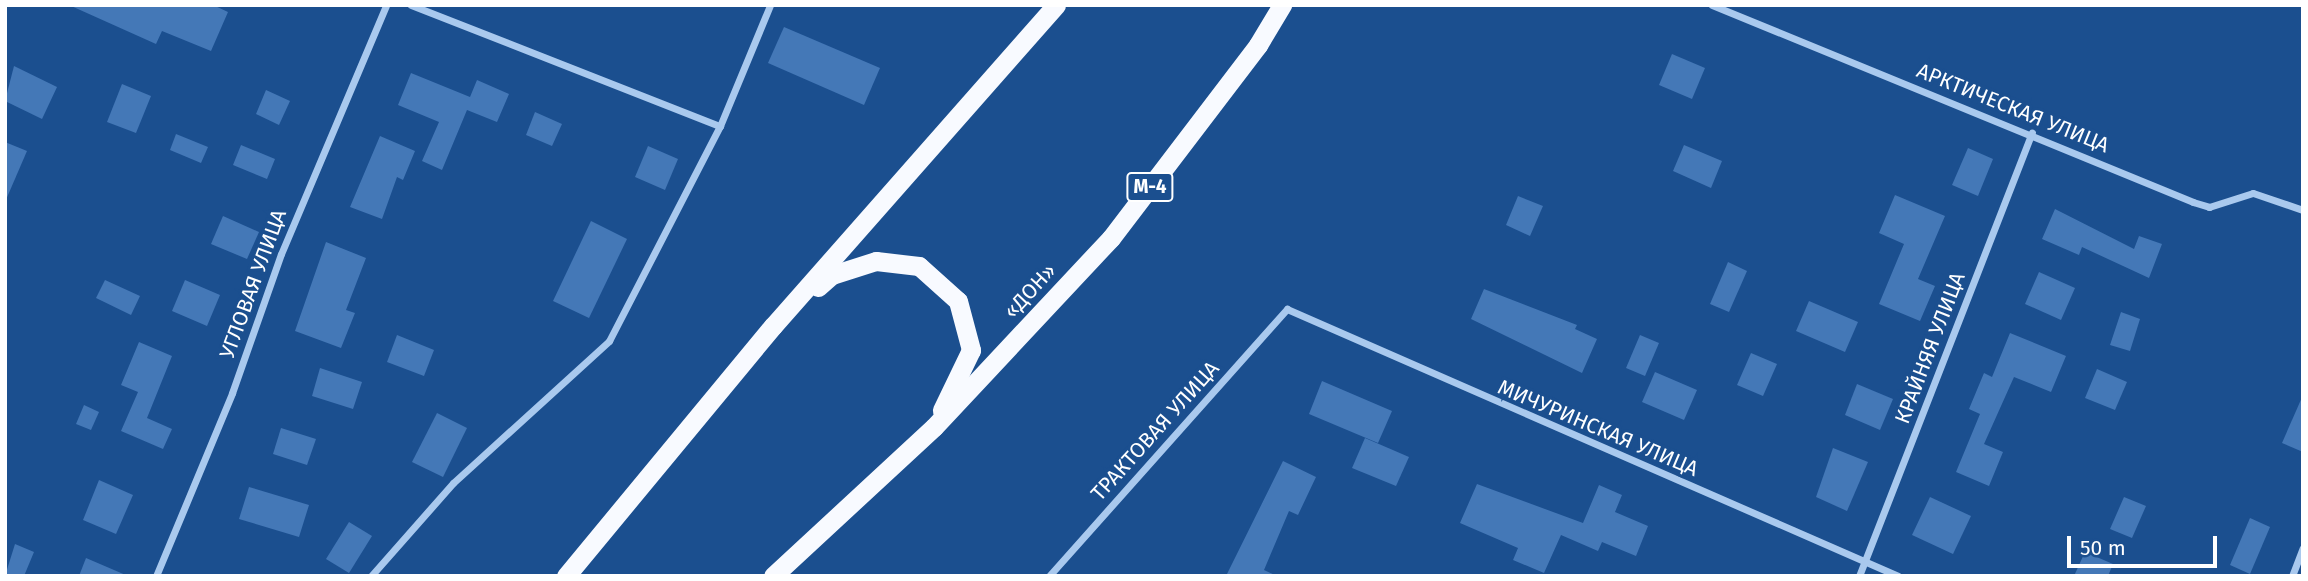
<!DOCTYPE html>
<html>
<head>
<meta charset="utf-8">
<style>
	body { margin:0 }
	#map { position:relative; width:2308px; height:581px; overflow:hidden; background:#1b4f8f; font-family:"Fira Sans",sans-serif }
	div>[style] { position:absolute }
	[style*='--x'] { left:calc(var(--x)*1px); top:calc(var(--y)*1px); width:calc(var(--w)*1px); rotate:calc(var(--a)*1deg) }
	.building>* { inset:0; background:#4478b7 }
	.minor>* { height:7px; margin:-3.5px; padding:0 3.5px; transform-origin:3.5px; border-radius:3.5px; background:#a9c9ee }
	.trunk>* { height:19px; margin:-9.5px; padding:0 9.5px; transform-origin:9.5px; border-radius:9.5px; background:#f8faff }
	span { translate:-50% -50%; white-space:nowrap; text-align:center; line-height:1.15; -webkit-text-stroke:6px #1b4f8f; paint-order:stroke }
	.shield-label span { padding:2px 5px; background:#1b4f8f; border:2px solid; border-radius:5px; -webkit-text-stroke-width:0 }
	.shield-label { font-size:19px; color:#fff; font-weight:700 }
	.street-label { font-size:21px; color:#fff }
	.frame { position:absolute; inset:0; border:7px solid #fff; pointer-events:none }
	.scale { position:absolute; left:2067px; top:536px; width:150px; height:32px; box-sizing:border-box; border:4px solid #fff; border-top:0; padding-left:9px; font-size:21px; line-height:24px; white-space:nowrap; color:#fff; -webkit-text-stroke:5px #1b4f8f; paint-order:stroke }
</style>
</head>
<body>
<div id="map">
	<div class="building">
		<i style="clip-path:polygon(69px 5px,213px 5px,228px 12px,211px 51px,162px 31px,156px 44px)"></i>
		<i style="clip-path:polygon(784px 27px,880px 68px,864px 105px,768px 63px)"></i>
		<i style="clip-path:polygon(1672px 54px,1705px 68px,1692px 99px,1659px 85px)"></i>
		<i style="clip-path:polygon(14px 66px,57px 87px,42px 119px,5px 101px)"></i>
		<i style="clip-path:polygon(411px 73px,470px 97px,477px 80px,509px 94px,497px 122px,467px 110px,442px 170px,422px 161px,439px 122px,398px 105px)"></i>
		<i style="clip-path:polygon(122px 84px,151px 96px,136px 133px,107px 122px)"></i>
		<i style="clip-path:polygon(266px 90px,290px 101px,279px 125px,256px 114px)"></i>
		<i style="clip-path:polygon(535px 112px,562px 124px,552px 146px,526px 135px)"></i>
		<i style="clip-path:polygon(176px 134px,208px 147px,201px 163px,170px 150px)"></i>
		<i style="clip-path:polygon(380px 136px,415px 151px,403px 180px,397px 177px,382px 219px,350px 207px)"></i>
		<i style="clip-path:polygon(5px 142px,27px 151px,5px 202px)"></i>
		<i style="clip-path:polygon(241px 145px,275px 159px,267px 179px,233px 165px)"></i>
		<i style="clip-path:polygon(1684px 145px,1722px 161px,1711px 188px,1673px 171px)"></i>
		<i style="clip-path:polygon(648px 146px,678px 159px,665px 190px,635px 177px)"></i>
		<i style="clip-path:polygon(1968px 148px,1993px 159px,1978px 196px,1952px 185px)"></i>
		<i style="clip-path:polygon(1895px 195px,1945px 216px,1918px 279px,1935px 286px,1920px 321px,1879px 304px,1904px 244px,1879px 233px)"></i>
		<i style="clip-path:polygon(1518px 196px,1543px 206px,1530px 236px,1506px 225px)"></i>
		<i style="clip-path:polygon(2055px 209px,2134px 249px,2139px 236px,2162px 244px,2149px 278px,2082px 247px,2079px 255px,2042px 239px)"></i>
		<i style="clip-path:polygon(223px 216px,259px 232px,247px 259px,211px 244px)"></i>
		<i style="clip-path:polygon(591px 221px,627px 239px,589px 318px,553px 301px)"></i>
		<i style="clip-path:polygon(326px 242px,366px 258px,346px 310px,355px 313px,341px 348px,295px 331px)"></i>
		<i style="clip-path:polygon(1728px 262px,1747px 271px,1729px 312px,1710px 304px)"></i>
		<i style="clip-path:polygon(2039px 272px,2075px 288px,2061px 320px,2025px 304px)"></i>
		<i style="clip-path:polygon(105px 280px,140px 296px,131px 315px,96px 298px)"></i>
		<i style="clip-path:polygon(185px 280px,220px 295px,207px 326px,172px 311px)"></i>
		<i style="clip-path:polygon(1484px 289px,1577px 325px,1575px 329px,1597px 339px,1582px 373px,1471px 319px)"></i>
		<i style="clip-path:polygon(1809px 301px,1858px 322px,1845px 352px,1796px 331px)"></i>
		<i style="clip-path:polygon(2121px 312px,2140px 319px,2130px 351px,2110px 345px)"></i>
		<i style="clip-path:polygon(2010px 333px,2066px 356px,2051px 392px,2014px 377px,1984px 444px,2003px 452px,1989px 486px,1956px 472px,1980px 414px,1969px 409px,1984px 373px,1992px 377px)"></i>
		<i style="clip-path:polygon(397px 335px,434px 350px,424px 376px,387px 362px)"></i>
		<i style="clip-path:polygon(1640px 335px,1659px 343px,1645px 376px,1626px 368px)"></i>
		<i style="clip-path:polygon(139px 342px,172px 356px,147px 418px,172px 429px,163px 449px,121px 431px,138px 392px,121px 385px)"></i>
		<i style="clip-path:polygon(1751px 353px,1777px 364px,1763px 396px,1737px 385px)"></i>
		<i style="clip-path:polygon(320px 368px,362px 382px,353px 409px,312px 396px)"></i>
		<i style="clip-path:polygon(2097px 369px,2127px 382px,2115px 410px,2085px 398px)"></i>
		<i style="clip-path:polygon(1655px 372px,1697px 390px,1684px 420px,1642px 402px)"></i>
		<i style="clip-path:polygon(1322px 381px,1392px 411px,1378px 443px,1309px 414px)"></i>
		<i style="clip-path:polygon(1857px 384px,1893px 399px,1880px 430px,1845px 415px)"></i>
		<i style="clip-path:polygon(2303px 395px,2303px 452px,2282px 443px)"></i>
		<i style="clip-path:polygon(84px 405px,99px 412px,91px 430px,76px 424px)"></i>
		<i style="clip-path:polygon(437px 413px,467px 428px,443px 477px,412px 462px)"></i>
		<i style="clip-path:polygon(281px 428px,316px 439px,307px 465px,273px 454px)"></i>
		<i style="clip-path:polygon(1365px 438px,1409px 457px,1396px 486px,1352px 468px)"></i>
		<i style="clip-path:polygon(1833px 448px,1868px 462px,1847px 511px,1816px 497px)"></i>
		<i style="clip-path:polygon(1283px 461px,1316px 477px,1298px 515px,1289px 511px,1264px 570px,1277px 576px,1226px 576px)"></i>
		<i style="clip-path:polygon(99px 480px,133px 495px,116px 534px,83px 520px)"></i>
		<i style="clip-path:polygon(1477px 484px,1583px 523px,1599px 485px,1622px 495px,1615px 512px,1648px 526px,1636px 556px,1602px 542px,1598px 551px,1561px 535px,1544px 573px,1513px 560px,1518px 548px,1460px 523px)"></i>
		<i style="clip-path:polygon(249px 487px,309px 505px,299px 537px,239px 519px)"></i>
		<i style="clip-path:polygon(1930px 497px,1971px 516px,1953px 554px,1912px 535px)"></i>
		<i style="clip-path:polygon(2124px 497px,2146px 506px,2132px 538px,2110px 529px)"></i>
		<i style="clip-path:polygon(2250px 518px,2270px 527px,2250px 574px,2230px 565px)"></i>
		<i style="clip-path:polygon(349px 522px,372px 536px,349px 573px,326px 559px)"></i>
		<i style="clip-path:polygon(15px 544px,34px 552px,24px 576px,5px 576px)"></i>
		<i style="clip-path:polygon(2085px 552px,2113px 564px,2108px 576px,2074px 576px)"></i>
		<i style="clip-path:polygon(86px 558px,128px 576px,79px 576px)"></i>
	</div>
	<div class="minor">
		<i style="--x:411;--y:5;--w:332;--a:21.4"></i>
		<i style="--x:1712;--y:5;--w:520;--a:22.27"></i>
		<i style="--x:2193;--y:202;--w:17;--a:17"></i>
		<i style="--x:2209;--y:207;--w:46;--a:-17.7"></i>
		<i style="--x:2253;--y:193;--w:53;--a:18.8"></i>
		<i style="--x:156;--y:576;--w:198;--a:-67.4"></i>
		<i style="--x:232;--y:393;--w:147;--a:-70.6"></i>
		<i style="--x:281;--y:254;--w:270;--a:-67.1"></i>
		<i style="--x:371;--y:576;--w:124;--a:-48.6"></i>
		<i style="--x:453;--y:483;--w:211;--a:-42.3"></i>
		<i style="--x:609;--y:341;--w:242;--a:-62.7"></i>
		<i style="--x:720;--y:126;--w:131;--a:-67.5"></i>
		<i style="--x:1049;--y:576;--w:358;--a:-48.3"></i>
		<i style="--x:1287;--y:309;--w:667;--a:23.6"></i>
		<i style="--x:1859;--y:576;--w:476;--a:-68.7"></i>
		<i style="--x:2292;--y:576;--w:30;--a:-69"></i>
	</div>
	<div class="trunk">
		<i style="--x:818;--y:287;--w:18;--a:-41"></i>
		<i style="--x:832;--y:275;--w:46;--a:-17.7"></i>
		<i style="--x:876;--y:261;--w:43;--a:6.6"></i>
		<i style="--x:919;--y:266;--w:52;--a:41.9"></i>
		<i style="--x:958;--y:301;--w:51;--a:75.1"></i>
		<i style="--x:971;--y:350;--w:67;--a:115.8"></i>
		<i style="--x:566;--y:576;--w:325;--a:-50.4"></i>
		<i style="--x:773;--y:326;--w:428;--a:-48.6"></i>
		<i style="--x:773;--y:576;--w:219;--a:-42.8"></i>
		<i style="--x:934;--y:427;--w:259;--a:-46.9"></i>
		<i style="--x:1111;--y:238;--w:243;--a:-52.7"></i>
		<i style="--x:1258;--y:45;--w:47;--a:-59"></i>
	</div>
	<div class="shield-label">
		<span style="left:1150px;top:187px">М-4</span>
	</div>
	<div class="street-label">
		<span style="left:2013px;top:108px;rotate:22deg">АРКТИЧЕСКАЯ УЛИЦА</span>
		<span style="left:253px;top:284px;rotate:-70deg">УГЛОВАЯ УЛИЦА</span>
		<span style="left:1030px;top:291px;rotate:-47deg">«ДОН»</span>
		<span style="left:1930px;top:348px;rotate:-69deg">КРАЙНЯЯ УЛИЦА</span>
		<span style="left:1598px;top:428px;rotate:23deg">МИЧУРИНСКАЯ УЛИЦА</span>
		<span style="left:1155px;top:431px;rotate:-48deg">ТРАКТОВАЯ УЛИЦА</span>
	</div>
	<div class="frame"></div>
	<div class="scale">50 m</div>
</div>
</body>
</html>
